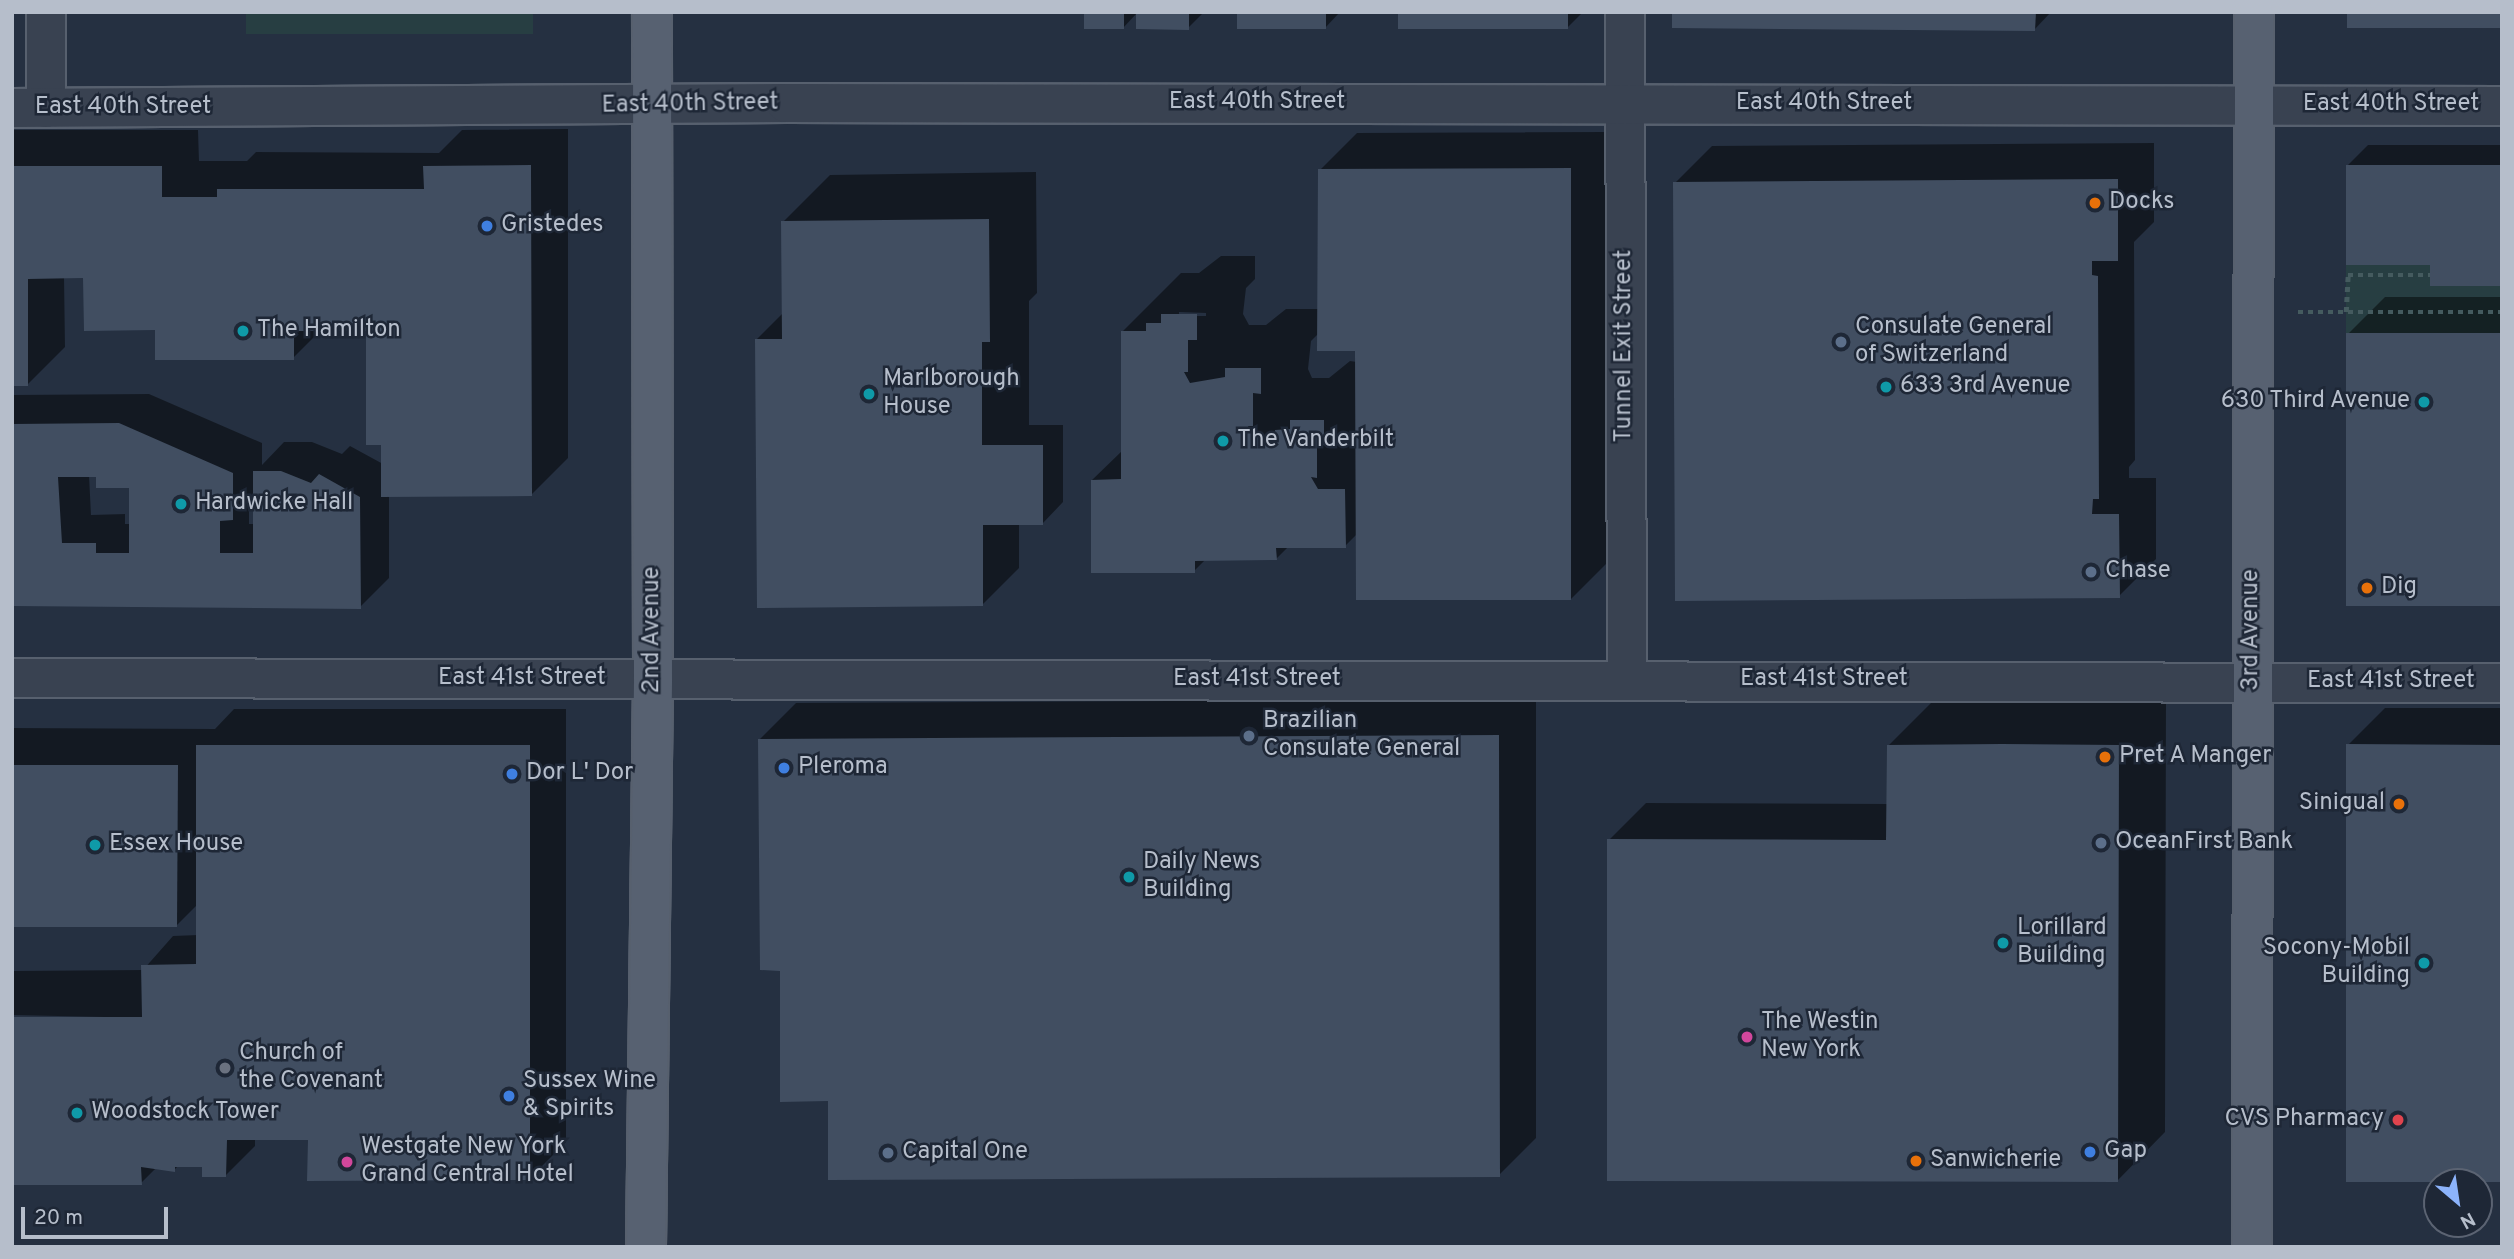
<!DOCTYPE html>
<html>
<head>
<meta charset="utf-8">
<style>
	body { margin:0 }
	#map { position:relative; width:2514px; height:1259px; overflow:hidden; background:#253041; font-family:Overpass,sans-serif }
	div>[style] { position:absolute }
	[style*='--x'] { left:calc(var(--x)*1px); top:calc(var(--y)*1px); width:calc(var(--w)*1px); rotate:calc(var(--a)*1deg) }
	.green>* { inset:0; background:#273e42 }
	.shadow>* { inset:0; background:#0007 }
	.building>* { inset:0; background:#414e61 }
	.path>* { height:4.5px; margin-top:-2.25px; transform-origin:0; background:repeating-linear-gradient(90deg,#455b5f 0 5px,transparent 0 10px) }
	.roads { filter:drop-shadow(2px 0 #57606e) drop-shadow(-2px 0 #57606e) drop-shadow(0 2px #57606e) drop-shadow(0 -2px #57606e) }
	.minor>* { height:38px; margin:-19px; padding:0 19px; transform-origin:19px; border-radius:19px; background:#394251 }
	.major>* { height:38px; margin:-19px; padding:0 19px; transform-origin:19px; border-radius:19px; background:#576171 }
	.dots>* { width:19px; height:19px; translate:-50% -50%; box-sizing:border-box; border:4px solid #1e2736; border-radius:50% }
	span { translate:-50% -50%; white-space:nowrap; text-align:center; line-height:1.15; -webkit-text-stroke:5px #1e2736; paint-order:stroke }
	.street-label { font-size:24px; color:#b6becb }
	.poi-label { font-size:24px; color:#b6becb }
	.left { translate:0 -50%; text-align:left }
	.right { translate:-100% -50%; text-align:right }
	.frame { position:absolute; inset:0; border:14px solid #b6becb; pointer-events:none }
	.north { position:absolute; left:2423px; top:1168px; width:70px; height:70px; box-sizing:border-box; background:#1e2736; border:2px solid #5b6372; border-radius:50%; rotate:151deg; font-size:19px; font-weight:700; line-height:28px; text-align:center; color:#b6becb }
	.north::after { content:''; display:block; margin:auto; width:24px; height:32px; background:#8cb3fb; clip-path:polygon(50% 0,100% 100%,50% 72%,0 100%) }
	.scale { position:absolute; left:21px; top:1207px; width:147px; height:32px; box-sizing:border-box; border:4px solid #b6becb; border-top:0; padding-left:9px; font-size:21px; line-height:24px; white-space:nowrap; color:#b6becb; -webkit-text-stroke:5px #1e2736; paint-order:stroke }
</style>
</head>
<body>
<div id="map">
	<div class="green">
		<i style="clip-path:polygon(246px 12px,533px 12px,533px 34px,246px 34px)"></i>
		<i style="clip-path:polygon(2346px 265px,2430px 265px,2430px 286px,2502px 286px,2502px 333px,2346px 333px)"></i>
	</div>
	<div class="shadow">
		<i style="clip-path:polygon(1085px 12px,1204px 12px,1188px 28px,1137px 13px,1123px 28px)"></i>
		<i style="clip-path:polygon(1239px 12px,1340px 12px,1325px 28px)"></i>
		<i style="clip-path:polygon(1400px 12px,1583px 12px,1568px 27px)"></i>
		<i style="clip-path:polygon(1674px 12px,2051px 12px,2035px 29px)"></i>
		<i style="clip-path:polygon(evenodd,568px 129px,568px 458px,531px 495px,389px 495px,389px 578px,360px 607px,12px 605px,12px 395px,149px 394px,262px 443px,262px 465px,284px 442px,312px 442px,342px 454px,350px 446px,383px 464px,383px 443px,368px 329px,322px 329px,293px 358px,157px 328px,85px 276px,64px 276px,65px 347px,28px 384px,12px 384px,12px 130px,198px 130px,199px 161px,247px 161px,256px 152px,439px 153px,462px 130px,568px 129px,89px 475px,131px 486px,131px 524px,125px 524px,125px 514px,91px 515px,89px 475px,568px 129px,255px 496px,255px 524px,249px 524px,249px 502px,255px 496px)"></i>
		<i style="clip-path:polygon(evenodd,1607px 132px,1608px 562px,1571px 599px,1357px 534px,1345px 546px,1288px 547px,1276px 559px,1206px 559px,1194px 571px,1092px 480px,1123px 450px,1122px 332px,1181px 273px,1199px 273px,1221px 256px,1255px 256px,1255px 279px,1246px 288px,1243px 314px,1249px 325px,1266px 325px,1286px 309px,1319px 309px,1320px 170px,1357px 133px,1607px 132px,1179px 312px,1206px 313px,1206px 316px,1179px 316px,1179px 312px,1607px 132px,1319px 333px,1357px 349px,1357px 362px,1350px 361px,1329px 378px,1312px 378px,1308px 369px,1311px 341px,1319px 333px)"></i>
		<i style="clip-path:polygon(2154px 143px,2154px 222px,2134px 242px,2135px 460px,2129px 467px,2129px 478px,2156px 478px,2156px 559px,2119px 596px,1675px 183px,1712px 146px)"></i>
		<i style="clip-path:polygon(2368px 145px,2502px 145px,2502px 284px,2432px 264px,2348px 165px)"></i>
		<i style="clip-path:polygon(1036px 172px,1037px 293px,1029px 301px,1029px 425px,1063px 425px,1063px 502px,1043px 523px,1019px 523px,1019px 568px,982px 605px,756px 340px,783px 313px,783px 222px,830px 175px)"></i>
		<i style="clip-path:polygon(2385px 297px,2502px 297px,2502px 604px,2348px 334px)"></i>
		<i style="clip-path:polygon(1936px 698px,2166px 698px,2165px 1132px,2118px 1180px,1609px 840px,1646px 803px,1889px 804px,1889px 745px)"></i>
		<i style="clip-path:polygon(1536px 699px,1536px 1138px,1499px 1175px,830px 1099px,782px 969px,759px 740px,796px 703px)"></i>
		<i style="clip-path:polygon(2385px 708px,2502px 708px,2502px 1180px,2348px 745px)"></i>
		<i style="clip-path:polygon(234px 709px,566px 709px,566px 1142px,529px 1179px,309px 1139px,255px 1139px,255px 1146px,226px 1175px,204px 1165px,179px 1165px,174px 1170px,156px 1168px,141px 1183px,12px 1183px,150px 1018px,12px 1015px,12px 971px,143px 970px,173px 936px,198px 935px,198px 904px,177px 925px,12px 925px,12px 728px,215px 729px)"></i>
	</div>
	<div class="building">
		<i style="clip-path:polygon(1084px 12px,1124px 12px,1124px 29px,1084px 29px)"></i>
		<i style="clip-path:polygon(1136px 12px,1189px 12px,1189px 30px,1136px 29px)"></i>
		<i style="clip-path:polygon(1237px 12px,1326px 12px,1326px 29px,1237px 29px)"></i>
		<i style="clip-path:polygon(1398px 12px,1568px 12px,1568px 29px,1398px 29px)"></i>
		<i style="clip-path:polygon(1672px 12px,2036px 12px,2035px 31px,1672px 28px)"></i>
		<i style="clip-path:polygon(2347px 12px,2502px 12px,2502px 28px,2347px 28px)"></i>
		<i style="clip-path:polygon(531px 165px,532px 496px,381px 497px,381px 445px,366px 445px,366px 331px,294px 331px,294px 360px,155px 360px,155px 330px,84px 331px,83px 278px,28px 279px,28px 386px,12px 386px,12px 166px,162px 166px,162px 197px,217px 197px,217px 189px,424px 189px,423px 166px)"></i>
		<i style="clip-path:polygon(2346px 165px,2502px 165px,2502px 286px,2430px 286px,2430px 265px,2346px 265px)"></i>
		<i style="clip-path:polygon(1571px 168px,1571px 600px,1356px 600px,1355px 351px,1317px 351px,1318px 169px)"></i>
		<i style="clip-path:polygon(2118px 179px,2118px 261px,2092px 261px,2092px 275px,2098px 276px,2099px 499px,2093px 499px,2092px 514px,2119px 514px,2120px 598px,1675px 601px,1673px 182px)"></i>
		<i style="clip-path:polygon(989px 219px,990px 342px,982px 342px,982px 445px,1043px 445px,1043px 525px,983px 525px,983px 606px,757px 608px,755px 339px,782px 339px,781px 221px)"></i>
		<i style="clip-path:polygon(1161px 314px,1197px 314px,1197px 340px,1188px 340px,1188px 372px,1184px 372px,1190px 383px,1225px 377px,1225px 368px,1261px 368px,1261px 394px,1253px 393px,1253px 426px,1248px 426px,1253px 436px,1274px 436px,1275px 430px,1290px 429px,1290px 420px,1324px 420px,1324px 445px,1317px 446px,1317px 478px,1311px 477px,1318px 489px,1345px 489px,1346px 548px,1276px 548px,1277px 560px,1195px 561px,1195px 573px,1091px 573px,1091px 480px,1121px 479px,1121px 331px,1146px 331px,1146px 323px,1161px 323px)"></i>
		<i style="clip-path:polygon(2346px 333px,2502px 333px,2502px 606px,2346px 606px)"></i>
		<i style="clip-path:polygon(evenodd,119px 423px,233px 473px,233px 520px,220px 521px,220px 553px,253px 553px,253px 471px,281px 471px,311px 483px,319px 474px,360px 497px,361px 609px,12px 606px,12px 424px,119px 423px,58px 477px,96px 477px,96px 488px,129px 488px,129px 553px,96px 553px,96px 543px,62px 543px,58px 477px)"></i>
		<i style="clip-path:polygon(1499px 735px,1500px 1177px,828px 1180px,828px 1101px,780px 1102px,780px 971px,760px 970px,758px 739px)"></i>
		<i style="clip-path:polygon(2002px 744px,2119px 745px,2118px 1182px,1607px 1181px,1607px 839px,1886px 840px,1887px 745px)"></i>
		<i style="clip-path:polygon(2346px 744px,2502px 745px,2502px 1182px,2346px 1182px)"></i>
		<i style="clip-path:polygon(196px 745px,530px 745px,530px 1180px,307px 1181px,308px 1140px,227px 1140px,226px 1177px,202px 1177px,202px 1167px,175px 1167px,175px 1172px,141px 1167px,142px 1185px,12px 1185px,12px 1017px,142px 1017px,141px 965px,196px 964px)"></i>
		<i style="clip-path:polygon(12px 765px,178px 765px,177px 927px,12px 927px)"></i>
	</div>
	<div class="path">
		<i style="--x:2298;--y:312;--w:204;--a:0"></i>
		<i style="--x:2346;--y:312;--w:37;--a:-87"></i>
		<i style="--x:2348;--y:275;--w:82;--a:0"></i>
	</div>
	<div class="roads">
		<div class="minor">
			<i style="--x:46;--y:12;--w:96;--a:90"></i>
			<i style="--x:1625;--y:12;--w:667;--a:89.83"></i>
			<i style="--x:12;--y:108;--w:774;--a:-0.37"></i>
			<i style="--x:786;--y:103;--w:1716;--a:0.1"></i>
			<i style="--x:12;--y:678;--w:2490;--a:0.12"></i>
		</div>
		<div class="major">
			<i style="--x:646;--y:1247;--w:568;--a:-89.29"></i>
			<i style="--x:653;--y:679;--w:667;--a:-90.09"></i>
			<i style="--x:2252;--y:1247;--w:1235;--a:-89.91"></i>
		</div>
	</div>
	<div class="dots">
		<i style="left:2095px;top:203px;background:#e8710a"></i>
		<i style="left:487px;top:226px;background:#3f7fe0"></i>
		<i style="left:243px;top:331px;background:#0f9aa8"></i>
		<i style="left:1841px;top:342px;background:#5c6f8a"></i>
		<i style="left:1886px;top:387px;background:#0f9aa8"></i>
		<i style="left:869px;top:394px;background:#0f9aa8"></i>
		<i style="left:2424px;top:402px;background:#0f9aa8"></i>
		<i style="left:1223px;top:441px;background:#0f9aa8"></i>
		<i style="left:181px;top:504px;background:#0f9aa8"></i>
		<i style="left:2091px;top:572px;background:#5c6f8a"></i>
		<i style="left:2367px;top:588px;background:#e8710a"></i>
		<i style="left:1249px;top:736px;background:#5c6f8a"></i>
		<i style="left:2105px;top:757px;background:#e8710a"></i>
		<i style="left:784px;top:768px;background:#3f7fe0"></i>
		<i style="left:512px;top:774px;background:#3f7fe0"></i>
		<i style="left:2399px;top:804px;background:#e8710a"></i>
		<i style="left:2101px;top:843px;background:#5c6f8a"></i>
		<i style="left:95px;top:845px;background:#0f9aa8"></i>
		<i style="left:1129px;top:877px;background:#0f9aa8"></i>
		<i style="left:2003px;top:943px;background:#0f9aa8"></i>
		<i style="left:2424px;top:963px;background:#0f9aa8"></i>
		<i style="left:1747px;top:1037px;background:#d1479c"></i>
		<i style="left:225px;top:1068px;background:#6b7280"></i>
		<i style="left:509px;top:1096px;background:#3f7fe0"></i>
		<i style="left:77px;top:1113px;background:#0f9aa8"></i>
		<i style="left:2398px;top:1120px;background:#e0444e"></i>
		<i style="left:2090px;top:1152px;background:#3f7fe0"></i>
		<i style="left:888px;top:1153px;background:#5c6f8a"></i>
		<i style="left:1916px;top:1161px;background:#e8710a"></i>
		<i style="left:347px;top:1162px;background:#d1479c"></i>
	</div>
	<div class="street-label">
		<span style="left:1257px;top:103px">East 40th Street</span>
		<span style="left:1824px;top:104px">East 40th Street</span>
		<span style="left:690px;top:105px;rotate:-1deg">East 40th Street</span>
		<span style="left:2391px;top:105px">East 40th Street</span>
		<span style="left:123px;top:108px">East 40th Street</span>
		<span style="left:1625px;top:346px;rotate:-90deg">Tunnel Exit Street</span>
		<span style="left:653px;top:630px;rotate:-90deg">2nd Avenue</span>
		<span style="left:2252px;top:630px;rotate:-90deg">3rd Avenue</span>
		<span style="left:522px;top:679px">East 41st Street</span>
		<span style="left:1257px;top:680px">East 41st Street</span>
		<span style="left:1824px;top:680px">East 41st Street</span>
		<span style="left:2391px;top:682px">East 41st Street</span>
	</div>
	<div class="poi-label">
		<span class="left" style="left:2109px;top:203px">Docks</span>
		<span class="left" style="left:501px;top:226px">Gristedes</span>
		<span class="left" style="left:1855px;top:342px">Consulate General<br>of Switzerland</span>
		<span class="left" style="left:257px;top:331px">The Hamilton</span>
		<span class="left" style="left:883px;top:394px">Marlborough<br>House</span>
		<span class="left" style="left:1900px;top:387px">633 3rd Avenue</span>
		<span class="right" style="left:2410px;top:402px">630 Third Avenue</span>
		<span class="left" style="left:1237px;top:441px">The Vanderbilt</span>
		<span class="left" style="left:195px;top:504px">Hardwicke Hall</span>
		<span class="left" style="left:2105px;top:572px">Chase</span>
		<span class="left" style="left:2381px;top:588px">Dig</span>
		<span class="left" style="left:1263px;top:736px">Brazilian<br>Consulate General</span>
		<span class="left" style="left:2119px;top:757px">Pret A Manger</span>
		<span class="left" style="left:798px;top:768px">Pleroma</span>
		<span class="left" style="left:526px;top:774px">Dor L' Dor</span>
		<span class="right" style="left:2385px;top:804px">Sinigual</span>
		<span class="left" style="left:2115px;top:843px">OceanFirst Bank</span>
		<span class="left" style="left:109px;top:845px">Essex House</span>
		<span class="left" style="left:1143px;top:877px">Daily News<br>Building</span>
		<span class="left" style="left:2017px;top:943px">Lorillard<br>Building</span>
		<span class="right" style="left:2410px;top:963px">Socony-Mobil<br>Building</span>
		<span class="left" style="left:1761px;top:1037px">The Westin<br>New York</span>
		<span class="left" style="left:239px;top:1068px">Church of<br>the Covenant</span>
		<span class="left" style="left:523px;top:1096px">Sussex Wine<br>&amp; Spirits</span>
		<span class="left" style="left:91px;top:1113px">Woodstock Tower</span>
		<span class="right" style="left:2384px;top:1120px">CVS Pharmacy</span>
		<span class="left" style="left:361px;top:1162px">Westgate New York<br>Grand Central Hotel</span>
		<span class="left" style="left:2104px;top:1152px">Gap</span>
		<span class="left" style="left:902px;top:1153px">Capital One</span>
		<span class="left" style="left:1930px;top:1161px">Sanwicherie</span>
	</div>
	<div class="frame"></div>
	<div class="north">N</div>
	<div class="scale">20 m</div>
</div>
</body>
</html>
